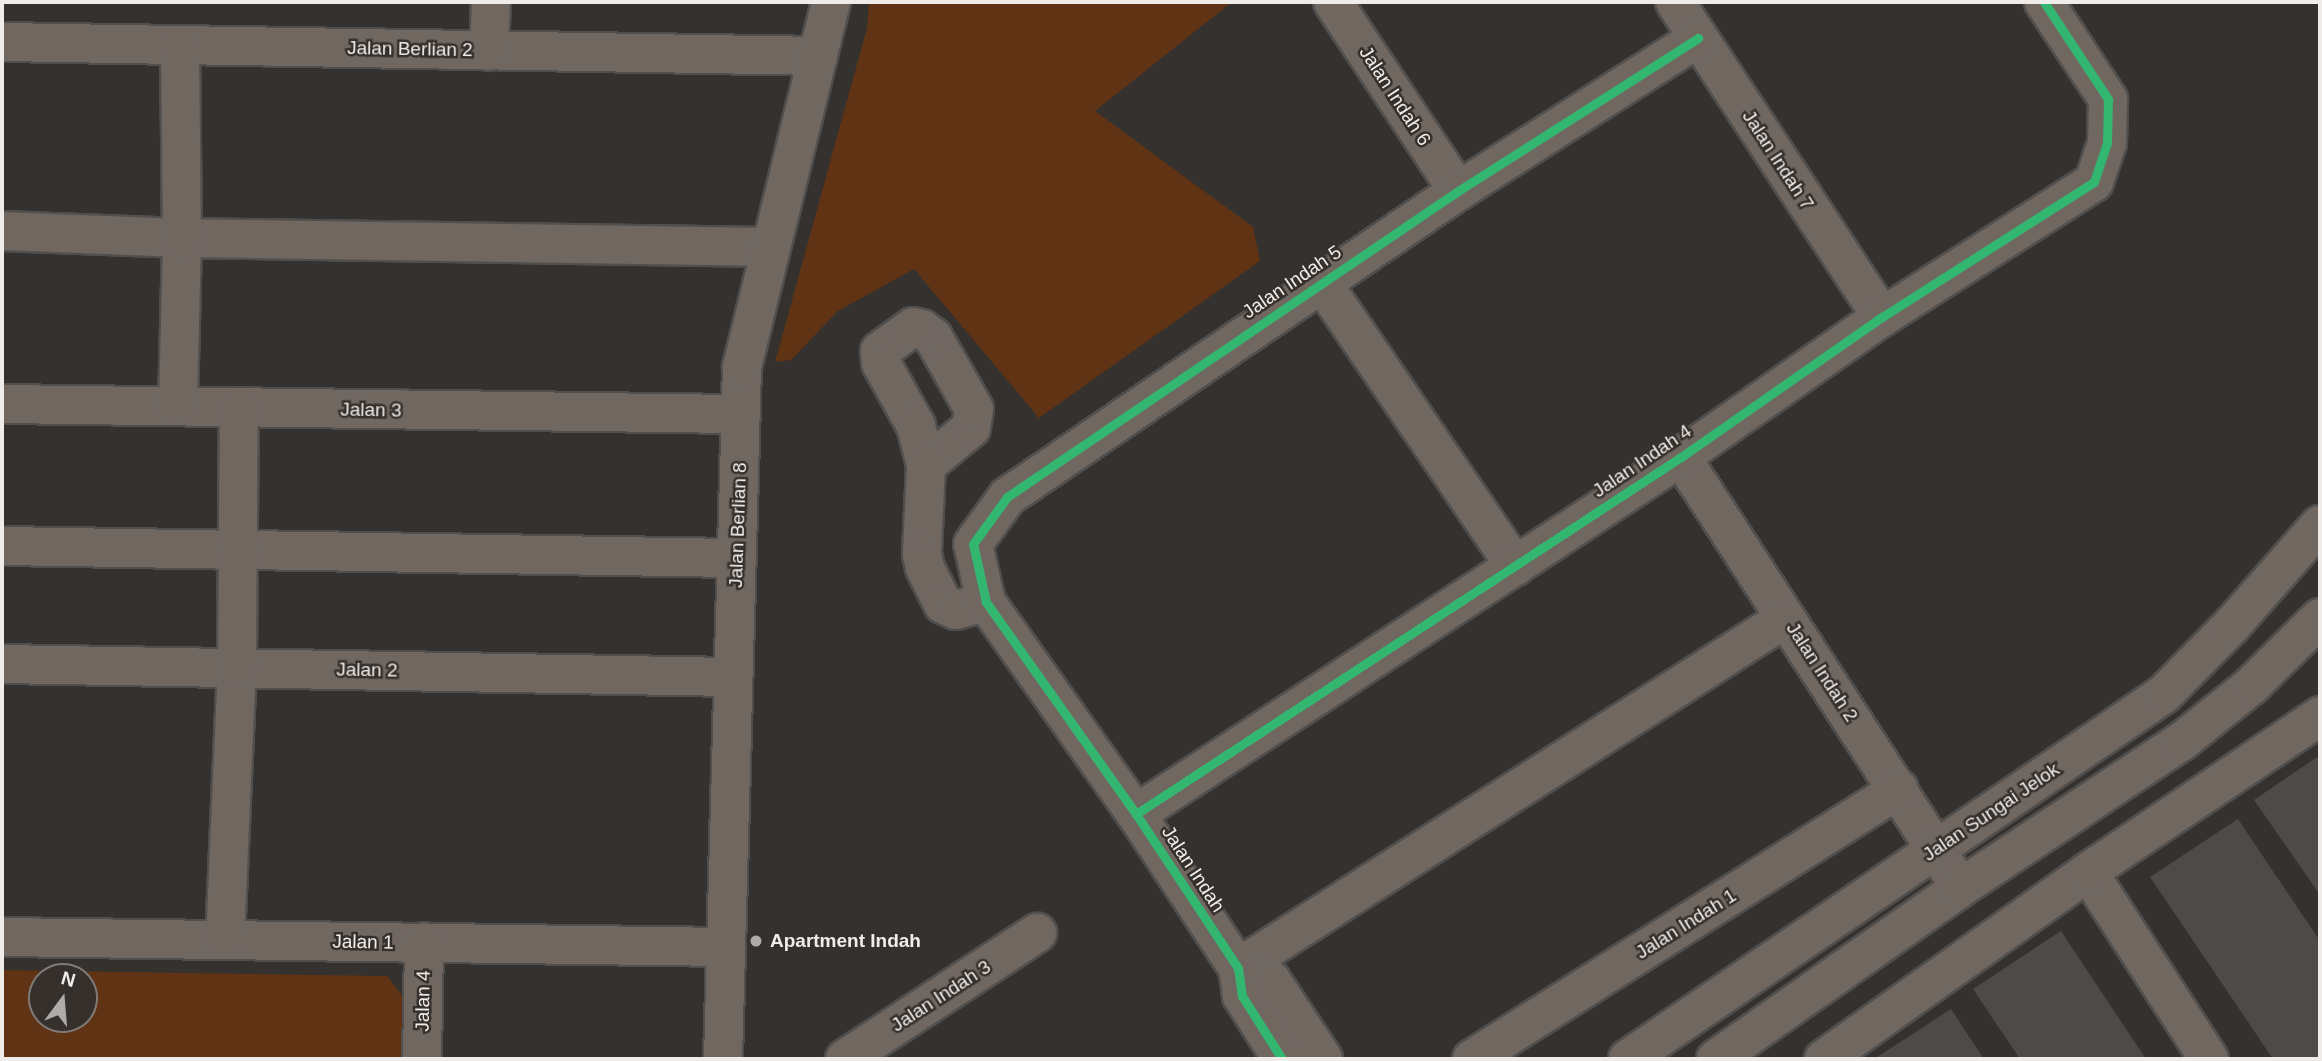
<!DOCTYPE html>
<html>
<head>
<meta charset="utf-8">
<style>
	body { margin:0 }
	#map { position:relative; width:2322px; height:1061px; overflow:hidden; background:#34312e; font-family:Helvetica,sans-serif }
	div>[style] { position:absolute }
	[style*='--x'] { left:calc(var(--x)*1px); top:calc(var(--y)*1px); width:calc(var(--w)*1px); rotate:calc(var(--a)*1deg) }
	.green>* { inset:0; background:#5f3314 }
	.building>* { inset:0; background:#4d4a48 }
	.roads { filter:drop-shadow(2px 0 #514f4d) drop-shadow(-2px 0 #514f4d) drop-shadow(0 2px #514f4d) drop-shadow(0 -2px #514f4d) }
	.minor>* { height:38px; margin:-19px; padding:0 19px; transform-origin:19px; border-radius:19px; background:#706761 }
	.cycleway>* { height:9px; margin:-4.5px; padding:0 4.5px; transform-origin:4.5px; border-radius:4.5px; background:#33b770 }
	.dots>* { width:19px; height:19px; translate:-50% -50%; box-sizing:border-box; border:4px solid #36302c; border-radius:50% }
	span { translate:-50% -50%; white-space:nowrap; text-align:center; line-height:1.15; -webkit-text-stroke:5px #36302c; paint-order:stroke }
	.street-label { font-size:19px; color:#f0ece9 }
	.poi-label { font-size:19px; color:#f0ece9; font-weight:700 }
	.left { translate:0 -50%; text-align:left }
	.frame { position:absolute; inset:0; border:4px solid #f0ece9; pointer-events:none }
	.north { position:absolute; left:28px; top:963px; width:70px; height:70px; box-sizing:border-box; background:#36302c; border:2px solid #807b78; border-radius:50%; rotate:16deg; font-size:19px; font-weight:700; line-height:28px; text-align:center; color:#f0ece9 }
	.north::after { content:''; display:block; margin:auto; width:24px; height:32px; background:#aeaba8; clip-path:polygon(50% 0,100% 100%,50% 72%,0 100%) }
</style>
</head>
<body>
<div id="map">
	<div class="green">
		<i style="clip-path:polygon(869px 2px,1232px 2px,1095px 111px,1253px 227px,1260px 261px,1039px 418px,914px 269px,838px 311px,791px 360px,775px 362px,867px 28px)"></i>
		<i style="clip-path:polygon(evenodd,2px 970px,387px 976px,405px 999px,402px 1059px,2px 1059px,2px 970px,42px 977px,84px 977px,84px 1019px,42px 1019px,42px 977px)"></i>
	</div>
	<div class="building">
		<i style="clip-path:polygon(2320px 755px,2320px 895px,2254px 800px)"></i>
		<i style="clip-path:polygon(2238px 819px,2320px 941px,2320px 1059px,2273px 1059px,2150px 877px)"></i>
		<i style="clip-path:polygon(2061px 931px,2122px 1023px,2146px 1059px,2020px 1059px,1993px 1019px,1973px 989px)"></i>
		<i style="clip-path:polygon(1951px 1009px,1984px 1059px,1874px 1059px)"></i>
	</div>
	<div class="roads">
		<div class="minor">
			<i style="--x:1333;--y:2;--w:227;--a:56.5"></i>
			<i style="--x:1675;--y:2;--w:377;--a:56.7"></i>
			<i style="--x:2;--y:42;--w:816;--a:0.98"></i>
			<i style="--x:489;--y:51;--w:49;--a:-87.7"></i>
			<i style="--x:2;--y:231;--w:180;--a:2.2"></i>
			<i style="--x:182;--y:238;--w:588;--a:0.88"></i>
			<i style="--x:1322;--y:283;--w:343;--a:55.7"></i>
			<i style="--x:2;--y:404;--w:739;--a:0.78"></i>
			<i style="--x:178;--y:405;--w:167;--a:-88.6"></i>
			<i style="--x:182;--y:238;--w:193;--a:-90.6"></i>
			<i style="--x:1681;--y:457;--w:495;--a:57"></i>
			<i style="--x:926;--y:465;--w:58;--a:-39.4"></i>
			<i style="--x:971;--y:428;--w:19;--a:-81"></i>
			<i style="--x:974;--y:409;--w:83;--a:-119.7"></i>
			<i style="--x:933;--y:337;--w:14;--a:-144"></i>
			<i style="--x:922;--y:329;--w:9;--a:-167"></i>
			<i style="--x:913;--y:327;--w:41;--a:144"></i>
			<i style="--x:880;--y:351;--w:12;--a:85"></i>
			<i style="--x:881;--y:363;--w:72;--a:60.9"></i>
			<i style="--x:916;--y:426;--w:40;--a:75.6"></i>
			<i style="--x:926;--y:465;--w:89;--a:92.6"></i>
			<i style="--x:922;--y:554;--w:14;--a:78"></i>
			<i style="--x:925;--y:568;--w:40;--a:63.4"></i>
			<i style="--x:943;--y:604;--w:14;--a:25"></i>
			<i style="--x:956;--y:610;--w:31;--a:-15"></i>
			<i style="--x:2;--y:546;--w:735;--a:0.94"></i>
			<i style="--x:2;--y:664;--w:731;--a:1.02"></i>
			<i style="--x:1136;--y:814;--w:652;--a:-33.23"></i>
			<i style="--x:1681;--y:457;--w:245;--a:-34.9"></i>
			<i style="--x:1882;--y:317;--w:251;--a:-32.5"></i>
			<i style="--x:2094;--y:182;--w:41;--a:-71.6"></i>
			<i style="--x:2107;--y:143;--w:44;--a:-88.7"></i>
			<i style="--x:2108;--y:99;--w:116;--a:-123.4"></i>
			<i style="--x:2088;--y:872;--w:223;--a:57.1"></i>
			<i style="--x:2;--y:937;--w:723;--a:0.79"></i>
			<i style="--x:225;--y:940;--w:272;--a:-87.5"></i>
			<i style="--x:237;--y:668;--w:259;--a:-89.6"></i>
			<i style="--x:1238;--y:968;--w:650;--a:-32.57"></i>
			<i style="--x:1238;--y:968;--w:35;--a:20"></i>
			<i style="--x:1271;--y:980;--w:95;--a:56.6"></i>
			<i style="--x:422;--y:1059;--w:117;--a:-89"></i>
			<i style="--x:723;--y:1059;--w:692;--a:-88.43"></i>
			<i style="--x:742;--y:367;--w:376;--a:-76.3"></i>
			<i style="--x:845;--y:1059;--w:230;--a:-33.3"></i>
			<i style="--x:1282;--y:1059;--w:75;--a:-122.4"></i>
			<i style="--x:1242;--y:996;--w:28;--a:-98"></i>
			<i style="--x:1238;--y:968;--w:185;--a:-123.5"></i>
			<i style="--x:1136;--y:814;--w:260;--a:-125.3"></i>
			<i style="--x:986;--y:602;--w:59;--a:-102.6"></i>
			<i style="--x:973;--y:544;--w:58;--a:-54.1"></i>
			<i style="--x:1007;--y:497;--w:545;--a:-34.16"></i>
			<i style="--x:1458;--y:191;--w:285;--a:-32.5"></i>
			<i style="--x:1472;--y:1059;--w:505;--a:-32.31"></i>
			<i style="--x:1628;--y:1059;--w:648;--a:-34.25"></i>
			<i style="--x:2164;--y:694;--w:97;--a:-45.4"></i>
			<i style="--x:2232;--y:625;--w:133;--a:-48.7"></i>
			<i style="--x:1716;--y:1059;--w:298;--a:-35"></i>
			<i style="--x:1960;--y:888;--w:265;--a:-33.5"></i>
			<i style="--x:2181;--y:742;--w:90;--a:-38.7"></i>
			<i style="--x:2251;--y:686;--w:97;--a:-44.6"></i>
			<i style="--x:1824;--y:1059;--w:324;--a:-35.3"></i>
			<i style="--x:2088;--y:872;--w:280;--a:-33.9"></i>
		</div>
	</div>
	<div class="cycleway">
		<i style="--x:1136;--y:814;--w:652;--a:-33.23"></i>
		<i style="--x:1681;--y:457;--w:245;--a:-34.9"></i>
		<i style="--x:1882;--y:317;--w:251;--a:-32.5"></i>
		<i style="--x:2094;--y:182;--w:41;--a:-71.6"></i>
		<i style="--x:2107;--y:143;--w:44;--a:-88.7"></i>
		<i style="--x:2108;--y:99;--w:116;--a:-123.4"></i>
		<i style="--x:1282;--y:1059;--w:75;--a:-122.4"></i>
		<i style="--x:1242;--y:996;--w:28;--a:-98"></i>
		<i style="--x:1238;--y:968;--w:185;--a:-123.5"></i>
		<i style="--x:1136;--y:814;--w:260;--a:-125.3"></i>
		<i style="--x:986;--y:602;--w:59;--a:-102.6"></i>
		<i style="--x:973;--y:544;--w:58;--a:-54.1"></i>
		<i style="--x:1007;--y:497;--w:545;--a:-34.16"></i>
		<i style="--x:1458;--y:191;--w:285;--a:-32.5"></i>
	</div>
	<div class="dots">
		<i style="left:756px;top:941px;background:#aeaba8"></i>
	</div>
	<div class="street-label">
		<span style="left:410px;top:49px;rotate:1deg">Jalan Berlian 2</span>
		<span style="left:1395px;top:96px;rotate:57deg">Jalan Indah 6</span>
		<span style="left:1778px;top:160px;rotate:57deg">Jalan Indah 7</span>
		<span style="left:1292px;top:282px;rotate:-34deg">Jalan Indah 5</span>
		<span style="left:371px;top:410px;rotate:1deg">Jalan 3</span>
		<span style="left:1642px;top:461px;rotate:-34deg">Jalan Indah 4</span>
		<span style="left:738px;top:525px;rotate:-88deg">Jalan Berlian 8</span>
		<span style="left:367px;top:670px;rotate:1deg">Jalan 2</span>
		<span style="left:1822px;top:672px;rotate:57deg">Jalan Indah 2</span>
		<span style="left:1991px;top:812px;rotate:-34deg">Jalan Sungai Jelok</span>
		<span style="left:1193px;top:869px;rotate:57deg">Jalan Indah</span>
		<span style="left:1686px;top:924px;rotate:-32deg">Jalan Indah 1</span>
		<span style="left:363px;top:942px;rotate:1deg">Jalan 1</span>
		<span style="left:941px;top:996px;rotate:-33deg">Jalan Indah 3</span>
		<span style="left:423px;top:1001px;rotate:-89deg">Jalan 4</span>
	</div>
	<div class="poi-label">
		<span class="left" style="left:770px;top:941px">Apartment Indah</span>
	</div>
	<div class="frame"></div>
	<div class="north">N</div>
</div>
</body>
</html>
